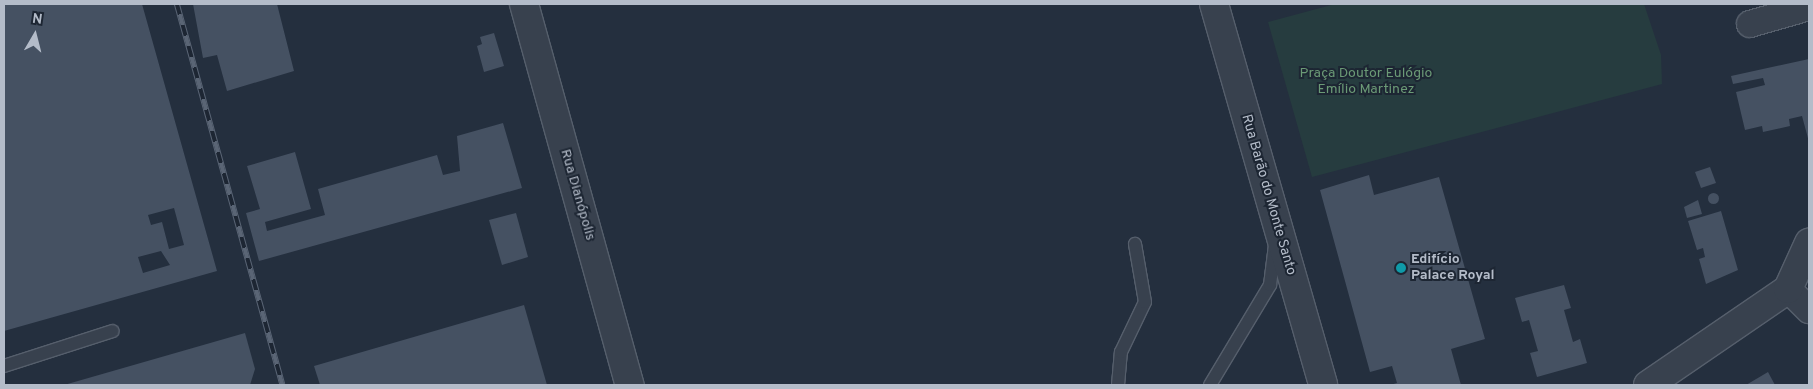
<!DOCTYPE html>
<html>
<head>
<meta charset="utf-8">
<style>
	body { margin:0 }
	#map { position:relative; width:1813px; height:389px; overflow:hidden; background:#242f3e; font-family:Overpass,sans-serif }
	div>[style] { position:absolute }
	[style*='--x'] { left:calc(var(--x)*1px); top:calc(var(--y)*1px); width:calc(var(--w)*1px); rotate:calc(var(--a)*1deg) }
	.green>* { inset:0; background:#263c3f }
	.building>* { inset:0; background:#455162 }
	.round { border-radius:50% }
	.roads { filter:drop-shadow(1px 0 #565f6c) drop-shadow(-1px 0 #565f6c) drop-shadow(0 1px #565f6c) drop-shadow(0 -1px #565f6c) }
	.service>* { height:12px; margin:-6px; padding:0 6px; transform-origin:6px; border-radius:6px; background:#38414e }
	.minor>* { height:26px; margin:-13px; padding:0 13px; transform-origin:13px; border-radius:13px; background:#38414e }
	.tertiary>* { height:28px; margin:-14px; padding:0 14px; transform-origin:14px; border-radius:14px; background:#38414e }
	.rail>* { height:5.5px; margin-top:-2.75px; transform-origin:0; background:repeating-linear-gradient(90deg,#1d2633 0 11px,#5a6575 0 22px); box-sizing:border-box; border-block:1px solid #5a6575 }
	.dots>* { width:14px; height:14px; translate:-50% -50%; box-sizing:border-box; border:2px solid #1d2633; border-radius:50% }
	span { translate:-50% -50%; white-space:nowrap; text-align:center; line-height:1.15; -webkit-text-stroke:4px #1d2633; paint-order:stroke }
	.park-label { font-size:14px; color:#6b9a76 }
	.street-label { font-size:14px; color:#b4bcc9 }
	.poi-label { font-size:14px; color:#b4bcc9; font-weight:700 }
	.left { translate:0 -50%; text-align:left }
	.frame { position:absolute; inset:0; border:5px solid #b4bcc9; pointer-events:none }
	.north { position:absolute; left:10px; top:10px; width:50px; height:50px; -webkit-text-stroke:4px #1d2633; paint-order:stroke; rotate:8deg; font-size:14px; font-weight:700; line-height:20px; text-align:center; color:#b4bcc9 }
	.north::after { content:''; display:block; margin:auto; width:18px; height:22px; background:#b4bcc9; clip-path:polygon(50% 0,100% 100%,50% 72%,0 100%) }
</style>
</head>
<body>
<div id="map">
	<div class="green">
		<i style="clip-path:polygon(1335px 4px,1644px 4px,1661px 55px,1662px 84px,1312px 177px,1268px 22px)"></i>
	</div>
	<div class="building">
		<i style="clip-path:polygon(evenodd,4px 4px,142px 4px,217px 271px,4px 331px,4px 4px,174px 208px,184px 245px,169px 249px,162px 222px,151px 225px,148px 215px,174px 208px,4px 4px,161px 251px,170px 265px,143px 273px,138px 257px,161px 251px)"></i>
		<i style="clip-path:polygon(193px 4px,277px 4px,294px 71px,227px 91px,217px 55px,203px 58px)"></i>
		<i style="clip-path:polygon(494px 33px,504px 66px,484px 72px,477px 46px,482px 44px,480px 37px)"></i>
		<i style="clip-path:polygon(1809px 59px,1809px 142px,1802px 116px,1789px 119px,1790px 126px,1763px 132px,1762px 126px,1745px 130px,1736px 92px,1765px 85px,1763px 78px,1733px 84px,1731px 76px)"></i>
		<i style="clip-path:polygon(503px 123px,522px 188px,259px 261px,246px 213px,260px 209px,247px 166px,295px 152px,311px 209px,265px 222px,267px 231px,325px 215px,318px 189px,437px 155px,443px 175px,460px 171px,457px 136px)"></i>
		<i style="clip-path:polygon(1710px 167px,1716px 183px,1701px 188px,1695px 172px)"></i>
		<i style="clip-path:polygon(1369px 175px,1374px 195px,1439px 177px,1485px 339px,1451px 349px,1461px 385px,1390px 385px,1397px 383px,1392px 366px,1370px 372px,1320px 190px)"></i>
		<i class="round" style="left:1707.5px;top:192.5px;width:11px;height:11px"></i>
		<i style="clip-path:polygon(1698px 200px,1702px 214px,1687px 218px,1684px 207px)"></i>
		<i style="clip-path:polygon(1721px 211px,1738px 270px,1706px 284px,1699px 259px,1705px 257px,1703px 248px,1697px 250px,1688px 221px)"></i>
		<i style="clip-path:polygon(516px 213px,528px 257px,502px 265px,489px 220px)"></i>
		<i style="clip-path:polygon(1564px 285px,1571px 308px,1564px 310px,1573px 342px,1580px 339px,1587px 363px,1537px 377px,1530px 353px,1538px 351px,1529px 320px,1522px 322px,1515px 298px)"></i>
		<i style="clip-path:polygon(524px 305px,547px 385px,320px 385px,314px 366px)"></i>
		<i style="clip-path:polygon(245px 333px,255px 369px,250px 385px,64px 385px)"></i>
		<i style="clip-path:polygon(1768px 372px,1775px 385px,1746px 385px)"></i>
	</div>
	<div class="roads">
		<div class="service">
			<i style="--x:4;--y:366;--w:114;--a:-17.8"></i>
			<i style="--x:1118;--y:385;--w:33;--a:-85"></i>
			<i style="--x:1121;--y:352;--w:55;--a:-64.4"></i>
			<i style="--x:1145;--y:302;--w:59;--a:-99.8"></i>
			<i style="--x:1210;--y:385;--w:117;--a:-59"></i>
			<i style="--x:1270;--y:285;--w:40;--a:-82.9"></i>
		</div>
		<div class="minor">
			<i style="--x:1750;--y:24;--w:61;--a:-16.1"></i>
			<i style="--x:1788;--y:289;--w:30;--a:45"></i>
		</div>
		<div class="tertiary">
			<i style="--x:524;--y:4;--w:395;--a:74.5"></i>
			<i style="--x:1214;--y:4;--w:396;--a:74"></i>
			<i style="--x:1648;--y:385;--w:170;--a:-34.4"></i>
			<i style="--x:1788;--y:289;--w:51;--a:-65.5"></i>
		</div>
	</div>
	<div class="rail">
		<i style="--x:177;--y:4;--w:395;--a:74.5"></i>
	</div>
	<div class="dots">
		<i style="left:1401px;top:268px;background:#0f9aa8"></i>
	</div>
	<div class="park-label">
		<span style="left:1366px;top:82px">Praça Doutor Eulógio<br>Emílio Martinez</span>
	</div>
	<div class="street-label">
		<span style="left:577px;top:195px;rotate:74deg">Rua Dianópolis</span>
		<span style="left:1268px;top:195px;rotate:74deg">Rua Barão do Monte Santo</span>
	</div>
	<div class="poi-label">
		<span class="left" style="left:1411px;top:268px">Edifício<br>Palace Royal</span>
	</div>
	<div class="frame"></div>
	<div class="north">N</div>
</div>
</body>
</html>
